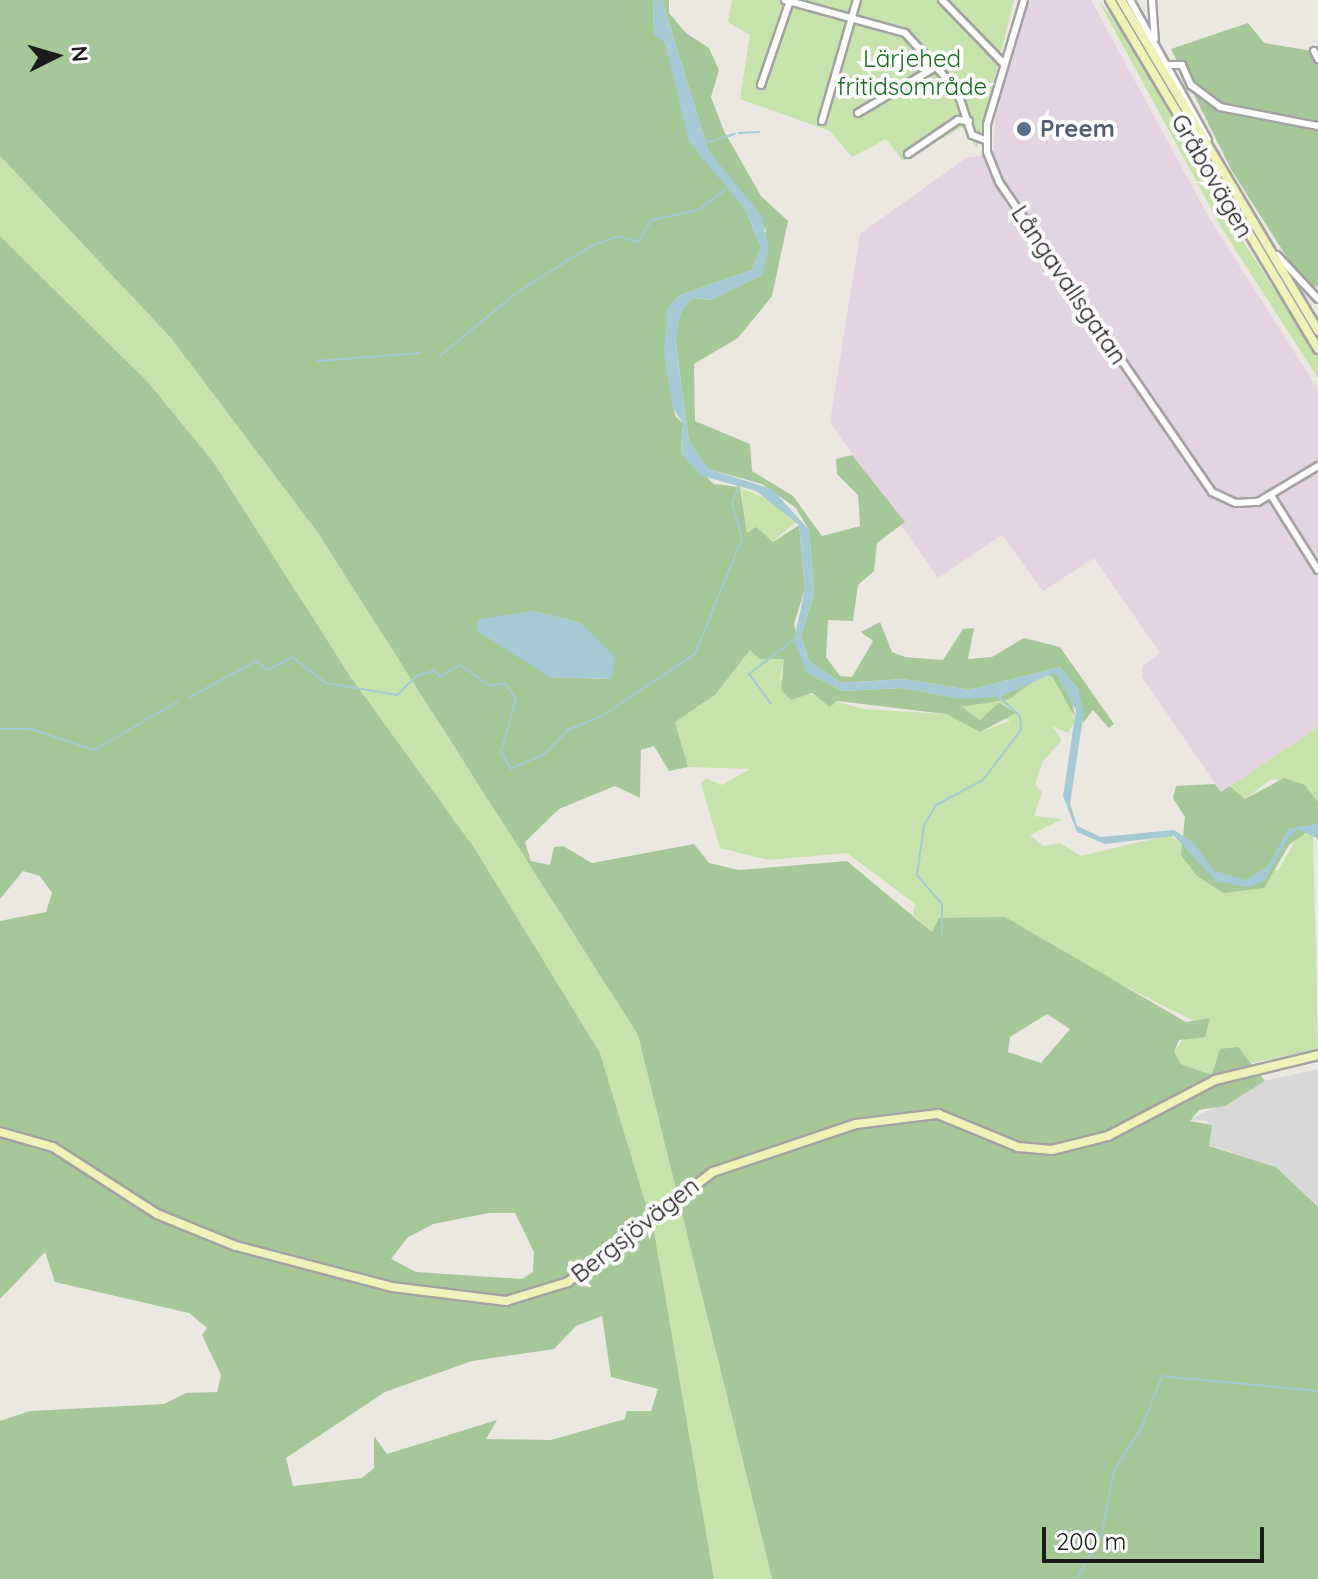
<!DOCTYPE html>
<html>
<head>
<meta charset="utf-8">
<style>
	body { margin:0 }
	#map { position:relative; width:1318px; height:1579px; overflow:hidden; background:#ebe8e1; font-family:Quicksand,sans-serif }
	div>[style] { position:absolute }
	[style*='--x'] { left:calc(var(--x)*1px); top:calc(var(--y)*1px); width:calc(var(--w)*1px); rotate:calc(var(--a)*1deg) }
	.residential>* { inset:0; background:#d9d8d8 }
	.industrial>* { inset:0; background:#e4d3e1 }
	.grass>* { inset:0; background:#c5e3aa }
	.forest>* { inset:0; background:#a6c898 }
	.water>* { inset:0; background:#a4cad6 }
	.stream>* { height:2px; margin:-1px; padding:0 1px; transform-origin:1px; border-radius:1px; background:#a4cad6 }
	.roads { filter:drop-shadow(2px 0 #a2a2a2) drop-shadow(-2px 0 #a2a2a2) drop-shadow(0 2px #a2a2a2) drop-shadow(0 -2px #a2a2a2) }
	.street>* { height:6px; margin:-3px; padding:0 3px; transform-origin:3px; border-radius:3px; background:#fff }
	.secondary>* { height:8px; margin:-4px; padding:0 4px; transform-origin:4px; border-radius:4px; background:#eff3b7 }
	.dots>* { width:22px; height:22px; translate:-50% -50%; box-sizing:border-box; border:4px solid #fff; border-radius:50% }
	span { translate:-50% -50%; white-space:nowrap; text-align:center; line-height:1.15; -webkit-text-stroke:8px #fff; paint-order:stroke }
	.park-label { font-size:24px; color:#136e1c }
	.service-label { font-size:24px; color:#4e5e75; font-weight:700 }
	.left { translate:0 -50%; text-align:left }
	.street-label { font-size:24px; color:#1b1b1b }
	.north { position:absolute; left:16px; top:16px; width:80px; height:80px; -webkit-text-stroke:6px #fff; paint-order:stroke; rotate:85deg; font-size:22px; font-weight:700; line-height:32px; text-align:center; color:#1b1b1b }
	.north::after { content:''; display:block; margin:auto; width:28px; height:36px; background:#1b1b1b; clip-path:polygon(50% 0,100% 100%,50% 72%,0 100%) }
	.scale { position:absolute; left:1042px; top:1527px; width:222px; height:36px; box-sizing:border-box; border:4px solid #1b1b1b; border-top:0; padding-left:10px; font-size:24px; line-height:28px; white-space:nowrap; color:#1b1b1b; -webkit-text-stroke:6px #fff; paint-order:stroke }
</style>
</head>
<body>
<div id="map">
	<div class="residential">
		<i style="clip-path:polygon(1318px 1069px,1318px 1207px,1276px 1167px,1209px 1145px,1207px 1121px,1189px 1120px,1265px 1081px)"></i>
	</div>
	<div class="industrial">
		<i style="clip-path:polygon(1030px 0,1091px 0,1211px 221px,1318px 389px,1318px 727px,1221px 792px,1142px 677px,1143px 666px,1160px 653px,1094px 558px,1043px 591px,1002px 535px,938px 578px,830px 422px,860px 234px,966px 158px,993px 154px,997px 98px)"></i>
	</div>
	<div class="grass">
		<i style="clip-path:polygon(732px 0,1014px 0,977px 148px,962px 127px,903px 161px,886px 139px,852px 157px,830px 131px,740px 99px,750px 35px,728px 22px)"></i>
		<i style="clip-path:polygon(1098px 0,1130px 40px,1228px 218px,1318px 357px,1318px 378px,1224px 232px)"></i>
		<i style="clip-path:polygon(0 156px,171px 338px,318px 533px,638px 1035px,772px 1579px,714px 1579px,654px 1231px,600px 1053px,475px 849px,350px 676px,214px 463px,148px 382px,0 236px)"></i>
		<i style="clip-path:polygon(741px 488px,776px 503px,796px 522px,772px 542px,747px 533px)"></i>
		<i style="clip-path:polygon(750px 650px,785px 659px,780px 679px,804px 693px,864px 709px,946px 714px,980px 732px,1010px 721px,995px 711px,980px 720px,961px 707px,1010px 699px,1041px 675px,1052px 676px,1067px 692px,1075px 721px,1068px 733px,1052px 726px,1062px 740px,1043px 761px,1035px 785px,1042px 792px,1034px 816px,1063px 819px,1030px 835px,1043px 846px,1060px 843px,1081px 856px,1170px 835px,1182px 844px,1181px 855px,1278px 871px,1299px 834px,1313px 833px,1318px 1049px,1247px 1064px,1220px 1049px,1213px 1075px,1181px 1064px,1174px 1052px,1196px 1022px,989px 918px,939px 919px,932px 932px,913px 915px,915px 904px,847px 853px,768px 860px,720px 848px,701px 784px,706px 778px,722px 785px,750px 769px,688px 767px,675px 722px,715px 695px)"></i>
		<i style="clip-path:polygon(1318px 727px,1318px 802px,1305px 785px,1271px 779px,1245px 799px,1230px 786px)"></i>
	</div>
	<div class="forest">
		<i style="clip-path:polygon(evenodd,0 0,653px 0,654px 34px,665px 42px,688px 131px,745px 209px,761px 247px,752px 270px,680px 295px,667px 309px,666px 364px,675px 416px,683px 423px,681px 453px,714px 484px,740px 487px,747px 533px,756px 527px,773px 542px,799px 525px,805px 589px,794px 624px,806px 672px,842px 691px,903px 688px,952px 697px,1000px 697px,1042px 673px,1055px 672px,1071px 693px,1075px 717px,1052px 676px,1041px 675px,1010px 699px,962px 707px,980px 720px,999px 703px,1016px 713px,980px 732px,946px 714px,837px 701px,830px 707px,812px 693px,791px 700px,781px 690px,784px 659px,760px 659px,750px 650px,715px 695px,675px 722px,688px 767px,669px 771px,654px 746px,641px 750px,640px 798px,615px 786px,559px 809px,525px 842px,531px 861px,550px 865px,554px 847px,563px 846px,592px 863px,694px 844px,709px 863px,739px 870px,847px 861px,932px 932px,939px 918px,1005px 917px,1186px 1022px,1210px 1018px,1205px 1037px,1179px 1040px,1174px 1052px,1181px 1064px,1212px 1075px,1220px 1049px,1238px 1047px,1265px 1081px,1225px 1106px,1199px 1110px,1190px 1121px,1212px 1125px,1209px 1146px,1276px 1167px,1318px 1207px,1318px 1579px,772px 1579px,638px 1035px,318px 533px,171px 338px,0 156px,0 0,534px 611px,581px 623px,610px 679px,549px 677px,534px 611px,0 0,1047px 1014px,1070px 1029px,1041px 1063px,1008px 1052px,1010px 1037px,1047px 1014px)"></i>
		<i style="clip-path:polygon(662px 0,669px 0,669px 13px,686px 33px,709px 48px,719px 70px,711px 97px,724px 131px,761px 196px,788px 221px,772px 296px,738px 338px,694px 364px,695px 421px,750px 444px,752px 471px,793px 496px,822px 536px,860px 526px,858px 495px,837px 474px,836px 459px,852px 455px,905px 522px,877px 543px,874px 571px,858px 585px,853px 621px,828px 620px,826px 657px,840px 676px,852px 677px,873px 641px,861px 632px,880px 622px,892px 652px,905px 657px,943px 660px,963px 629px,974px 628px,968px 659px,992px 657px,1024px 638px,1060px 647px,1114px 724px,1109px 728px,1093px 710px,1083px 723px,1078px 689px,1060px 667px,970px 690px,903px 679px,841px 683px,809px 661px,801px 636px,814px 594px,809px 530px,796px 508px,762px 484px,708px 469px,689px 441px,675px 338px,681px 311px,693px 298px,710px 300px,762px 275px,766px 230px,708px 150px)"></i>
		<i style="clip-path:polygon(1248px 23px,1264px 43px,1318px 52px,1318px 286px,1307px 289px,1232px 171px,1171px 49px)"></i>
		<i style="clip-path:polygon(evenodd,0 236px,148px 382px,214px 463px,350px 676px,475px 849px,600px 1053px,654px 1231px,714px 1579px,0 1579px,0 1421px,30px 1411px,164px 1404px,186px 1393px,217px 1392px,221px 1375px,202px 1335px,207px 1328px,189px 1313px,55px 1282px,45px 1252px,0 1299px,0 921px,46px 912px,52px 893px,40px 876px,23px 871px,0 899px,0 236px,489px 1213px,515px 1213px,534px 1252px,533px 1272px,522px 1279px,416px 1272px,391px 1259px,407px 1238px,433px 1224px,489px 1213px,0 236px,602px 1316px,611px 1377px,658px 1389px,651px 1411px,627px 1411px,625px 1419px,551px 1440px,486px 1439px,497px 1420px,387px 1454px,374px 1436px,374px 1468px,362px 1478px,293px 1486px,286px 1458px,385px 1392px,472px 1361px,554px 1349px,576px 1326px,602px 1316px)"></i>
		<i style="clip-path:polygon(1284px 778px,1305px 785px,1318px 802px,1318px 824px,1289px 845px,1264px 888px,1223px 893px,1197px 876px,1181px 855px,1185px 817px,1173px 798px,1176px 786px,1215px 784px,1221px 792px,1230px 786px,1245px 799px)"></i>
	</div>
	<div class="water">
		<i style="clip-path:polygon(653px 0,662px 0,708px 150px,761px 215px,769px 248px,762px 275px,710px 300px,693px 298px,681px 311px,675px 339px,689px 441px,708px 469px,772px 489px,809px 530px,814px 594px,801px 636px,809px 661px,841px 683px,903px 679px,970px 690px,1060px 667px,1078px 689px,1084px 712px,1070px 803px,1077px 826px,1101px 837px,1174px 830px,1193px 842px,1214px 871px,1246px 880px,1268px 866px,1289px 828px,1318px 824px,1318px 839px,1298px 829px,1288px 838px,1264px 881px,1248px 887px,1216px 881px,1174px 836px,1105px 844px,1077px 832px,1063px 796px,1076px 710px,1055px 672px,1000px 697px,962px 699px,903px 688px,842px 691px,806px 672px,794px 640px,805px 589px,799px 525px,756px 491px,699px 475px,681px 453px,683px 423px,673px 408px,664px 353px,667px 309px,680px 295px,752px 270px,761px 247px,745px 209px,689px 142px,665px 42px,654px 35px)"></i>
		<i style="clip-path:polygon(534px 611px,581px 623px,615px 657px,611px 679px,549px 677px,476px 630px,479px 619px)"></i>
	</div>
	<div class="stream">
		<i style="--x:739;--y:133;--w:20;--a:-3"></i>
		<i style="--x:705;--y:143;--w:31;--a:-17"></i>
		<i style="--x:440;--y:356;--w:99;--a:-39.7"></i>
		<i style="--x:516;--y:293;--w:89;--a:-32.1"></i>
		<i style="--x:591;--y:246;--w:30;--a:-20"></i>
		<i style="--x:619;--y:236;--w:20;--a:18"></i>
		<i style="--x:638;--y:242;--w:26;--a:-58"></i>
		<i style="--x:652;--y:220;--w:48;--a:-12"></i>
		<i style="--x:699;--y:210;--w:34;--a:-38"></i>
		<i style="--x:317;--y:361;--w:103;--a:-4.4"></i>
		<i style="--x:190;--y:697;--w:75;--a:-28.6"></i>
		<i style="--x:256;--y:661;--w:15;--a:37"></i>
		<i style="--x:268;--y:670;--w:27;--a:-28"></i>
		<i style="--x:292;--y:657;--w:43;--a:37.4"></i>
		<i style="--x:326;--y:683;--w:72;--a:9.6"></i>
		<i style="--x:397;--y:695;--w:28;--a:-44"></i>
		<i style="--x:417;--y:676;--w:19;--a:-18"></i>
		<i style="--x:435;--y:670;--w:9;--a:54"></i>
		<i style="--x:440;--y:677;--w:23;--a:-31"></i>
		<i style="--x:460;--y:665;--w:37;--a:35"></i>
		<i style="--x:490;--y:686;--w:15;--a:-11"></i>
		<i style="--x:505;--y:683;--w:19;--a:55"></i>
		<i style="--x:516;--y:699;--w:55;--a:105.8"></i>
		<i style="--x:501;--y:752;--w:20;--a:60"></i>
		<i style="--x:511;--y:769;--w:37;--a:-24"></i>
		<i style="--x:545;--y:754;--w:33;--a:-47"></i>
		<i style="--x:567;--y:730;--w:35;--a:-22"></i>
		<i style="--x:600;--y:717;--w:114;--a:-33.6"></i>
		<i style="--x:695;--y:654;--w:125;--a:-67.9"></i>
		<i style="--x:742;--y:538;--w:36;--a:-106"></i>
		<i style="--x:732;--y:503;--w:17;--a:-69"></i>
		<i style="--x:771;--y:704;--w:37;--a:-126"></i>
		<i style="--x:749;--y:674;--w:58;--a:-37.3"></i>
		<i style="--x:0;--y:729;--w:31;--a:0"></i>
		<i style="--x:31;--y:729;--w:66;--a:18.4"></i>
		<i style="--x:94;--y:750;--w:98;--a:-30"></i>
		<i style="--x:942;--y:935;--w:31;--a:-90"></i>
		<i style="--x:942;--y:904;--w:38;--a:-131"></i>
		<i style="--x:917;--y:875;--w:50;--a:-82"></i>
		<i style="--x:924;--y:825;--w:23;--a:-59"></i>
		<i style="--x:936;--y:805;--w:53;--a:-28"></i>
		<i style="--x:983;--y:780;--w:63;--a:-52.8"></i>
		<i style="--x:1021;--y:730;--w:14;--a:-94"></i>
		<i style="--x:1020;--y:716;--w:31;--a:-138"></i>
		<i style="--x:1077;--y:1579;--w:52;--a:-61.5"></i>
		<i style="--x:1102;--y:1533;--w:64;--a:-79.2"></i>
		<i style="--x:1114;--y:1470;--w:49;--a:-56.6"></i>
		<i style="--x:1141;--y:1429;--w:57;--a:-68.4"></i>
		<i style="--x:1162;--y:1376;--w:157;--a:5.5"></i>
	</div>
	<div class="roads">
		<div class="street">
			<i style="--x:785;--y:0;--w:124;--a:15.4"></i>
			<i style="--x:905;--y:33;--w:77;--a:47.6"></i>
			<i style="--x:957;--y:90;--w:47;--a:71.6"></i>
			<i style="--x:972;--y:135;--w:14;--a:21"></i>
			<i style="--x:942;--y:0;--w:88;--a:45.9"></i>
			<i style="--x:1024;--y:0;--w:129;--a:106.6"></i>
			<i style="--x:987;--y:124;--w:28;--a:90"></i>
			<i style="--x:987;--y:152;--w:32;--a:68"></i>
			<i style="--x:999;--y:182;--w:376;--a:55.5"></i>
			<i style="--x:1212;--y:492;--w:26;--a:25"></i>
			<i style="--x:1236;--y:503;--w:22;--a:-3"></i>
			<i style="--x:1258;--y:502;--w:70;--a:-31"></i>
			<i style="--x:1130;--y:0;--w:160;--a:60.9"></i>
			<i style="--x:1152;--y:0;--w:39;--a:86"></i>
			<i style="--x:1314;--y:51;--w:9;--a:63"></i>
			<i style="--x:1170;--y:65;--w:12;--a:0"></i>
			<i style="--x:1182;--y:65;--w:22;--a:66"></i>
			<i style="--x:1191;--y:85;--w:36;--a:37"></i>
			<i style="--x:1220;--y:107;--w:100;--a:11"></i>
			<i style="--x:761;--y:85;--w:89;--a:-71"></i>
			<i style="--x:858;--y:113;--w:86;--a:-30.7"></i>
			<i style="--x:822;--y:121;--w:126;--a:-73.9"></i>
			<i style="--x:908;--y:154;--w:60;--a:-34.2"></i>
			<i style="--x:958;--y:120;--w:11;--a:5"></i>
			<i style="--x:1277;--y:255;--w:60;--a:47"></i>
			<i style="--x:1272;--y:497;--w:86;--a:57.8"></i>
		</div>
		<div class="secondary">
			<i style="--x:1110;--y:0;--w:406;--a:59.2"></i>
			<i style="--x:1121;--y:0;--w:385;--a:59.2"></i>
			<i style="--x:0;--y:1132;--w:55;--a:15.8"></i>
			<i style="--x:53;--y:1147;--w:124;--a:32.8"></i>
			<i style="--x:157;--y:1214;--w:85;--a:22.1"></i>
			<i style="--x:236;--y:1246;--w:161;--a:14.7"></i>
			<i style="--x:392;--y:1287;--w:115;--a:7"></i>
			<i style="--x:506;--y:1301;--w:65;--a:-17"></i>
			<i style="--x:568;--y:1282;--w:182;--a:-37.2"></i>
			<i style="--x:713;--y:1172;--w:151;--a:-18.6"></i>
			<i style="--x:856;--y:1124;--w:83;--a:-7"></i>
			<i style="--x:938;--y:1114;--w:87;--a:22.4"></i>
			<i style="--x:1018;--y:1147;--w:34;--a:5"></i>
			<i style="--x:1052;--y:1150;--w:58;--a:-14"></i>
			<i style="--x:1108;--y:1136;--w:121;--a:-27.6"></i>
			<i style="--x:1215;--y:1080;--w:106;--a:-13.6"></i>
		</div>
	</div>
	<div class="dots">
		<i style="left:1024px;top:129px;background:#5c6f8a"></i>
	</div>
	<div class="park-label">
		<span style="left:912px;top:73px">Lärjehed<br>fritidsområde</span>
	</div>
	<div class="service-label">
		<span class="left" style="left:1040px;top:129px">Preem</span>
	</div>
	<div class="street-label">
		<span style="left:1212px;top:176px;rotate:60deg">Gråbovägen</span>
		<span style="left:1069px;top:285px;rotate:56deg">Långavallsgatan</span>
		<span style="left:635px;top:1230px;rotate:-38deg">Bergsjövägen</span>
	</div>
	<div class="north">N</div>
	<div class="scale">200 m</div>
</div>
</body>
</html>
